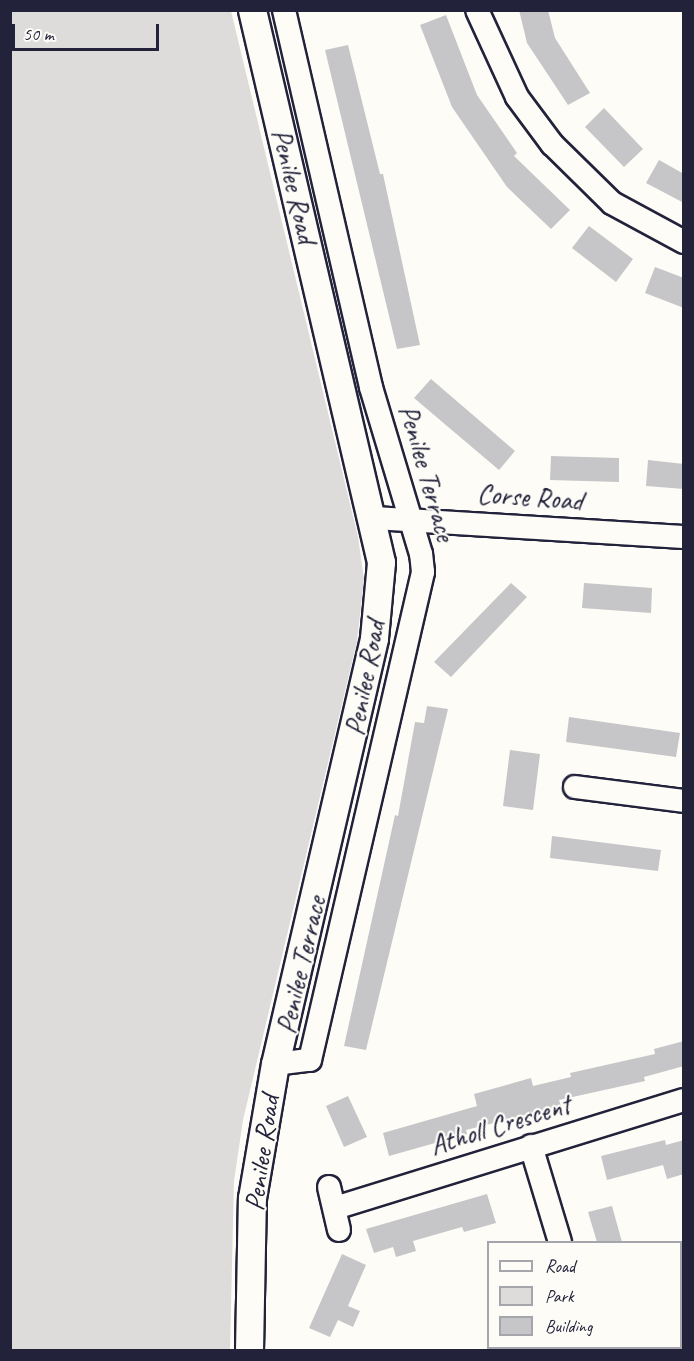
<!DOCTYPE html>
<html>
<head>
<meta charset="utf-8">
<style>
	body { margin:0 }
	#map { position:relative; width:694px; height:1361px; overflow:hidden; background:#fdfcf7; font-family:Caveat,sans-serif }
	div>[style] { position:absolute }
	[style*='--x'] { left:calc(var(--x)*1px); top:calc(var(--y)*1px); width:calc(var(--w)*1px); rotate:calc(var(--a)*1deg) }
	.green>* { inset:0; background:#dddcdb }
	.building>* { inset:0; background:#c6c6c8 }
	.roads { filter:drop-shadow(2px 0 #22223b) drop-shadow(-2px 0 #22223b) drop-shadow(0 2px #22223b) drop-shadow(0 -2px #22223b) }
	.minor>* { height:22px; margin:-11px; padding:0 11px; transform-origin:11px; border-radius:11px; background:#fdfcf7 }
	.tertiary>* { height:27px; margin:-13.5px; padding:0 13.5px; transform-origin:13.5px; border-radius:13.5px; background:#fdfcf7 }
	span { translate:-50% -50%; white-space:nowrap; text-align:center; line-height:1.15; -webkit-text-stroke:4.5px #fdfcf7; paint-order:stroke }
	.street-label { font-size:28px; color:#22223b }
	.frame { position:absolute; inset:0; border:12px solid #22223b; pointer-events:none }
	.legend { position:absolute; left:487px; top:1241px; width:195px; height:108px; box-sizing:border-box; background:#fdfcf7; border:2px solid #a5a5ac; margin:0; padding:8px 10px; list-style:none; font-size:18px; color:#22223b }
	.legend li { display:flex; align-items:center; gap:12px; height:30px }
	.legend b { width:30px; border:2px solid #a5a5ac }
	.scale { position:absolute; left:12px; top:24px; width:147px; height:27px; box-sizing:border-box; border:3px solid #22223b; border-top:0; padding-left:8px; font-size:18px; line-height:21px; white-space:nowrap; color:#22223b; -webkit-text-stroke:4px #fdfcf7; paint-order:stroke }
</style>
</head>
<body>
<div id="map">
	<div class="green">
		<i style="clip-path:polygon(10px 11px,231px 11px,358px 537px,364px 579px,357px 641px,243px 1120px,234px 1181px,230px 1350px,11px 1350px)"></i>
	</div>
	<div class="building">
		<i style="clip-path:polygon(519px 10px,548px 10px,555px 38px,590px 93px,568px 105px,527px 43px)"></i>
		<i style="clip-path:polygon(446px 15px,477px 95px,517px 153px,514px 156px,570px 210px,551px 229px,507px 187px,452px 107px,420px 25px)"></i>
		<i style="clip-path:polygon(348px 45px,380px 174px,383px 174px,420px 345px,397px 349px,325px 50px)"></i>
		<i style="clip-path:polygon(604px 108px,643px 149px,624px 167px,585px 127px)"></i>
		<i style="clip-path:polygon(659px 160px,684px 174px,684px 203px,646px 183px)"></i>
		<i style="clip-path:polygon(589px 226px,633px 259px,616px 282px,572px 248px)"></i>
		<i style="clip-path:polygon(655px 267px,684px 278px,684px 308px,645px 293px)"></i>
		<i style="clip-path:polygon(431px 379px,515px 451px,499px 470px,414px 398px)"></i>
		<i style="clip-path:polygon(551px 456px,619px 458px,619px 482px,550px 480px)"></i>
		<i style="clip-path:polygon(648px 460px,684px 464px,684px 489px,646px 486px)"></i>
		<i style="clip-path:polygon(511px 583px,527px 597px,451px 677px,434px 662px)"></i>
		<i style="clip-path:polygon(584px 583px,652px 588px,651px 613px,582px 608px)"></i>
		<i style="clip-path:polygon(427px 706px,448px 709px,366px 1050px,344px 1046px,395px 815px,398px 816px,415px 722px,424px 723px)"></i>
		<i style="clip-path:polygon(569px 717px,680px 733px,676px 757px,566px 742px)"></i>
		<i style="clip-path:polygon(510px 750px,540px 754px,533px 810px,503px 806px)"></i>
		<i style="clip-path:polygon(552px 836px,661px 850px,658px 871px,550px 858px)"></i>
		<i style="clip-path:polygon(684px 1041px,684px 1066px,644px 1077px,645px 1081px,559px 1100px,561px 1106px,466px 1130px,467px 1134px,389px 1156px,383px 1133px,477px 1106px,474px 1094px,531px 1078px,533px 1086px,571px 1077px,570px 1073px,655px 1054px,654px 1049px)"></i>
		<i style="clip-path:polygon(348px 1096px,367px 1137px,344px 1147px,326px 1106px)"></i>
		<i style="clip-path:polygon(665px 1140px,666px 1145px,684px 1140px,684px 1174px,667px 1179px,663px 1165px,607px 1180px,601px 1156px)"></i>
		<i style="clip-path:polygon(487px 1194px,496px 1223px,464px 1232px,462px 1227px,413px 1241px,416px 1251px,396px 1257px,393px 1247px,374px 1253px,366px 1229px)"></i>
		<i style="clip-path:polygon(612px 1206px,622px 1242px,597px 1242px,588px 1212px)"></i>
		<i style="clip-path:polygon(342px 1254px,366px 1265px,348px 1306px,360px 1311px,353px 1327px,338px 1320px,330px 1337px,309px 1328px)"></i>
	</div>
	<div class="roads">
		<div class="minor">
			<i style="--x:477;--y:10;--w:96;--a:65.3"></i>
			<i style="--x:517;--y:97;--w:59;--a:53.3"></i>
			<i style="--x:552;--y:144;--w:84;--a:44.5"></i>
			<i style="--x:612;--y:203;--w:82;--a:28.4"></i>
			<i style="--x:373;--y:518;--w:312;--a:3.5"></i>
			<i style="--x:575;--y:787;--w:110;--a:7.3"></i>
			<i style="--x:275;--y:1064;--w:35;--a:-7"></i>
			<i style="--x:310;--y:1060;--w:501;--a:-76.96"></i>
			<i style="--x:423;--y:572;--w:18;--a:-96"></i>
			<i style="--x:421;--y:554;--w:174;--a:-106.7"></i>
			<i style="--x:371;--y:387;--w:387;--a:-103"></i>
			<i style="--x:531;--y:1146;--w:100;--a:73.2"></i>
			<i style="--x:329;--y:1187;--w:44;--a:76.9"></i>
			<i style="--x:335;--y:1208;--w:365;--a:-17.2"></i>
			<i style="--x:592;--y:1348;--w:2;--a:63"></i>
		</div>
		<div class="tertiary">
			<i style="--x:249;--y:1350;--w:152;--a:-88.9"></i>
			<i style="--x:252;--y:1198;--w:136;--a:-80.3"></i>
			<i style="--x:275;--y:1064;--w:437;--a:-76.9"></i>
			<i style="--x:374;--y:638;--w:76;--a:-84.7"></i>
			<i style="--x:381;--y:562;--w:567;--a:-103.15"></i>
		</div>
	</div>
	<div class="street-label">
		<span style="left:294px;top:186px;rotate:77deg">Penilee Road</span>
		<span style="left:427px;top:473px;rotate:74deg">Penilee Terrace</span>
		<span style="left:530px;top:497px;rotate:4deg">Corse Road</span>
		<span style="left:365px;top:678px;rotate:-79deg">Penilee Road</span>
		<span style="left:301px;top:965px;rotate:-77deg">Penilee Terrace</span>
		<span style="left:500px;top:1125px;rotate:-17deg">Atholl Crescent</span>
		<span style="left:262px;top:1153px;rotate:-82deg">Penilee Road</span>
	</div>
	<div class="frame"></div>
	<ul class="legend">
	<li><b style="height:8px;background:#fdfcf7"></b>Road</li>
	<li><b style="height:16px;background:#dddcdb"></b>Park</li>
	<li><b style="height:16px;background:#c6c6c8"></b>Building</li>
	</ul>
	<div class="scale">50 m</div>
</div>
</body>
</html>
